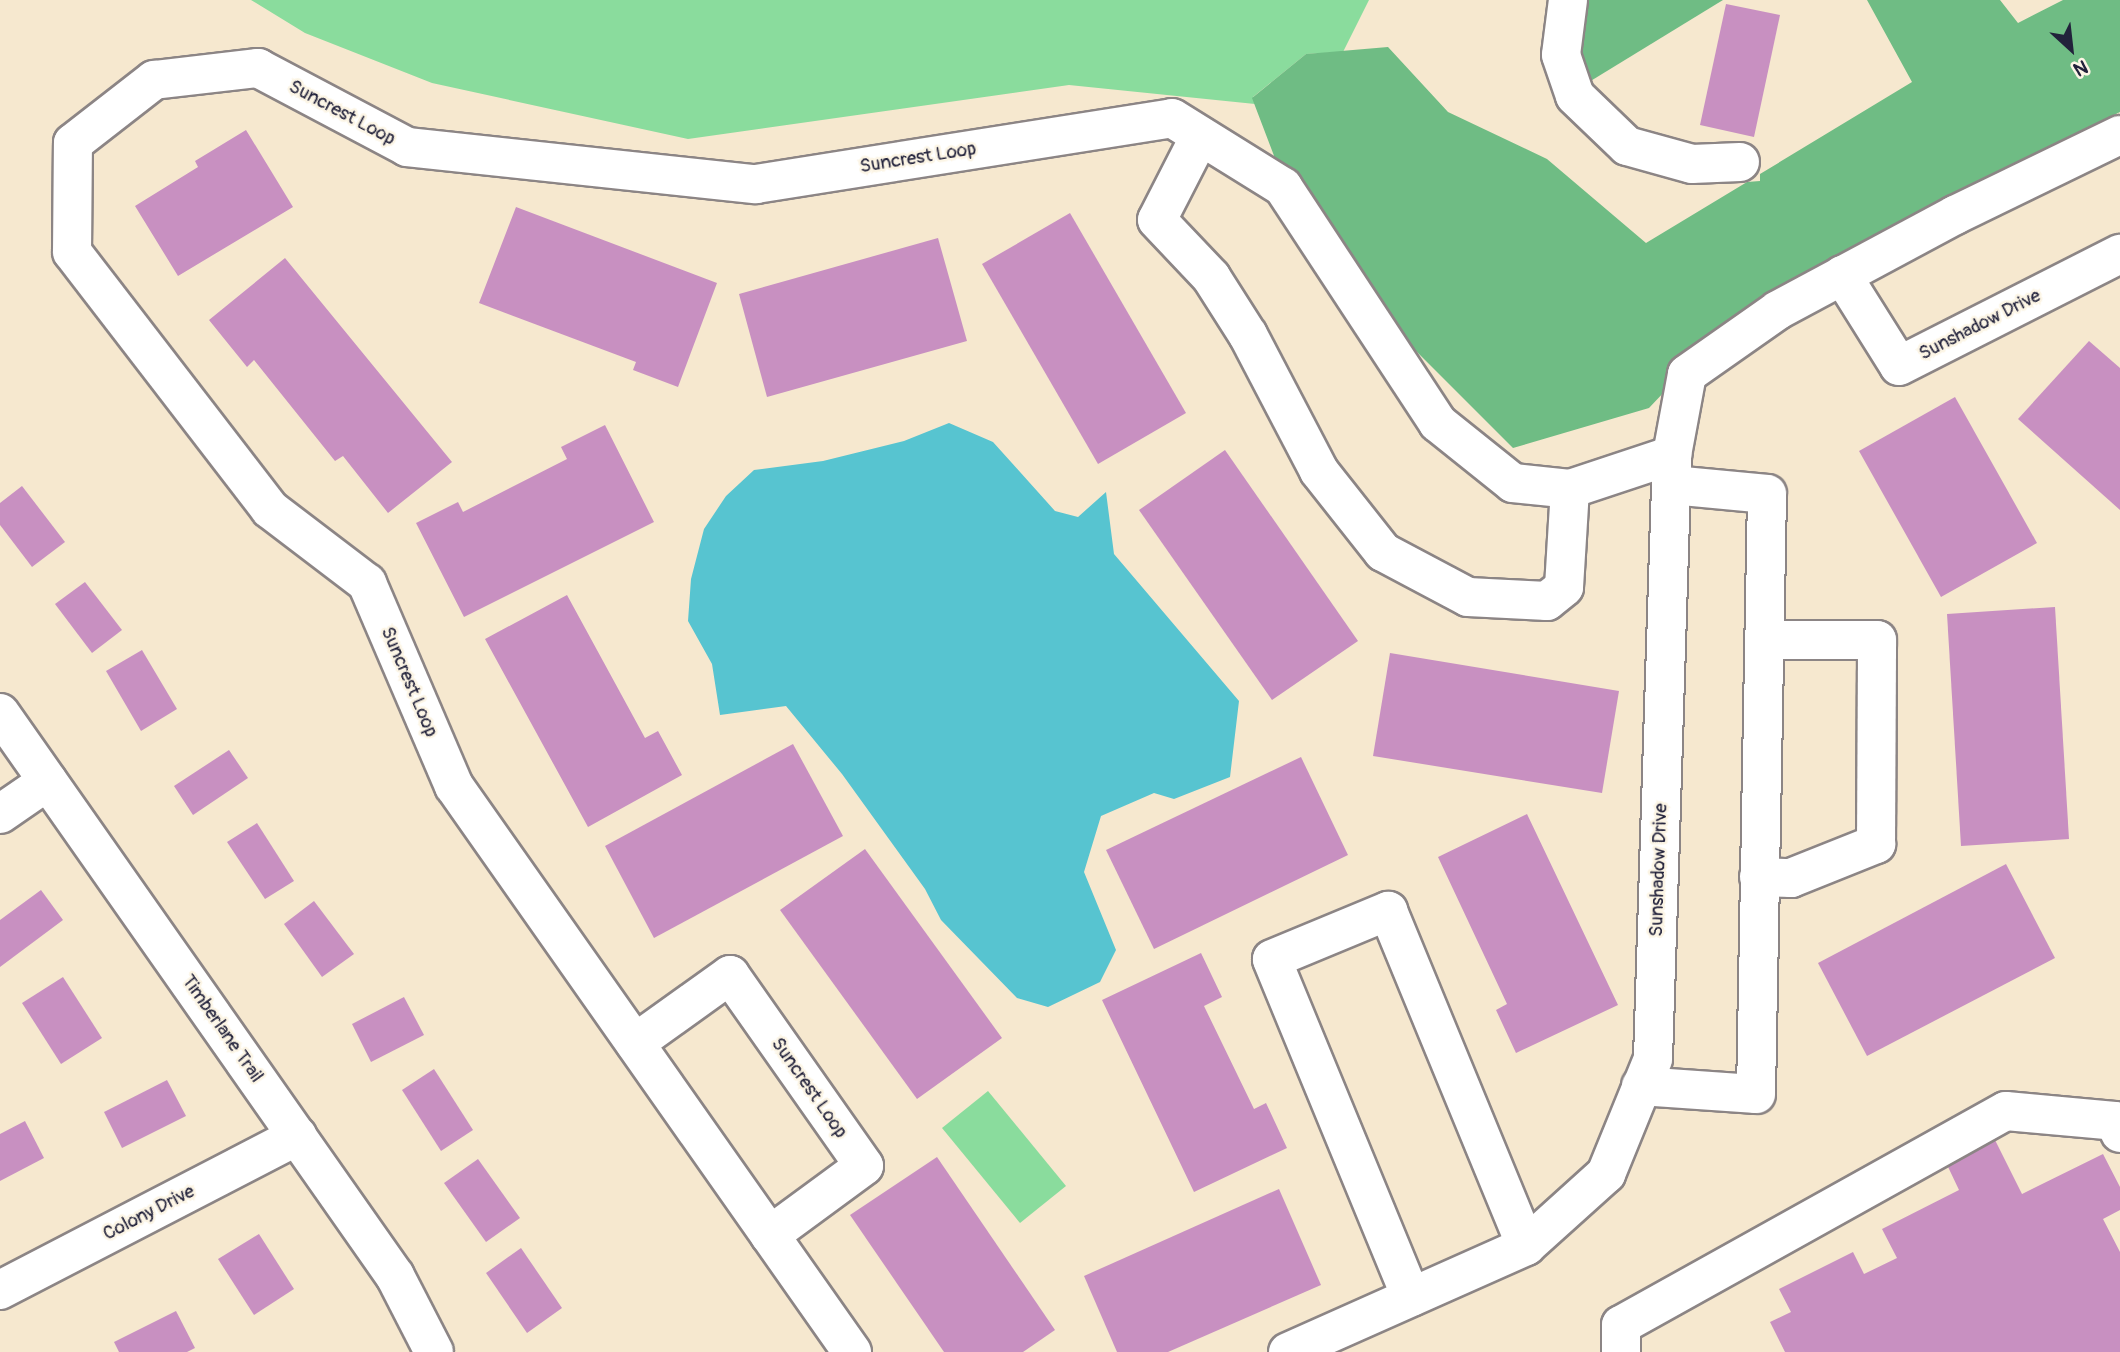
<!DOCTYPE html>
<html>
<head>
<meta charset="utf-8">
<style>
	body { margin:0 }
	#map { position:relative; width:2120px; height:1352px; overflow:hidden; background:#f6e8cf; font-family:Pangolin,sans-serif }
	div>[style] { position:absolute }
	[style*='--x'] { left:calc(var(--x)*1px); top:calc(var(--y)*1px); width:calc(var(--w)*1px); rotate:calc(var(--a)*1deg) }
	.green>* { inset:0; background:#8adc9d }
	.forest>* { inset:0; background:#6fbc84 }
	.water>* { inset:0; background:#57c4d0 }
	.building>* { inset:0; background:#c890c1 }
	.roads { filter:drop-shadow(2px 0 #8c8585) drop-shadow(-2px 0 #8c8585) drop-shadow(0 2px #8c8585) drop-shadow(0 -2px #8c8585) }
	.minor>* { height:38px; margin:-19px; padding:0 19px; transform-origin:19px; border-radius:19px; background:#fff }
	span { translate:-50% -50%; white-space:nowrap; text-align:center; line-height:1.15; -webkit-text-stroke:5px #fcf5e5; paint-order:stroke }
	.street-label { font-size:19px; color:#22223b }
	.north { position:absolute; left:2036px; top:14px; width:70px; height:70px; -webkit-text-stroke:5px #fcf5e5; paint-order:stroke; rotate:153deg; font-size:19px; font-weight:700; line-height:28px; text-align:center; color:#22223b }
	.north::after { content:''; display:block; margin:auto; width:24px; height:32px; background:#22223b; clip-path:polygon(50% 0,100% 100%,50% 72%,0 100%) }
</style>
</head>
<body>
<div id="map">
	<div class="green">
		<i style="clip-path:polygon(251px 0,1369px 0,1343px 52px,1306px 54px,1253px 97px,1255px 104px,1069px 85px,688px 139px,432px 83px,305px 33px)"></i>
		<i style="clip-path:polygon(988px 1091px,1066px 1186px,1020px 1223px,942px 1128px)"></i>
	</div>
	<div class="forest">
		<i style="clip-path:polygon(1586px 0,1723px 0,1589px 82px,1579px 55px)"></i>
		<i style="clip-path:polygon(1867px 0,2000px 0,2018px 23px,2063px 0,2120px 0,2120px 112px,1945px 198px,1768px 292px,1676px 357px,1666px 390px,1649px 408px,1513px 448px,1405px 340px,1276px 161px,1252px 98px,1306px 54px,1388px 47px,1448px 112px,1547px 159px,1646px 243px,1747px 182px,1760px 181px,1760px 174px,1912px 82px)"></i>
	</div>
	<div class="water">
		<i style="clip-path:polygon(949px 423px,993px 442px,1055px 511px,1078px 517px,1106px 492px,1114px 554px,1239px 701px,1230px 777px,1174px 799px,1154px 793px,1101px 816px,1084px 872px,1116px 950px,1100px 982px,1048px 1007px,1017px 998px,941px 920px,925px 889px,842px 774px,786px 706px,720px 715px,712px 664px,688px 621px,691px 579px,704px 529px,726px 496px,754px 470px,823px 461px,904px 441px)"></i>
	</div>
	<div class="building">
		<i style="clip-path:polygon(1726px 4px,1780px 15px,1754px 137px,1700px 125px)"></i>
		<i style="clip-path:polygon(246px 130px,293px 207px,178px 276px,135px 206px,198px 167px,195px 161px)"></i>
		<i style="clip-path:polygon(516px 207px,717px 283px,678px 387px,633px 370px,636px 362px,479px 303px)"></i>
		<i style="clip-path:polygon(1070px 213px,1186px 413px,1098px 464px,982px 264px)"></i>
		<i style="clip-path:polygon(938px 238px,967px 341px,767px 397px,739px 294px)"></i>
		<i style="clip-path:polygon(285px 258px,452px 462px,388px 513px,343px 456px,335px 461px,254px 360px,247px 367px,209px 320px)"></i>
		<i style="clip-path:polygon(2089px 341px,2120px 368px,2120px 510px,2018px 419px)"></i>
		<i style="clip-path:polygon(1955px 397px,2037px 543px,1941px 597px,1859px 451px)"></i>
		<i style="clip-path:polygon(605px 425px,654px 522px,464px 617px,416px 523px,458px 502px,463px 512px,567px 459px,561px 447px)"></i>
		<i style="clip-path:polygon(1225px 450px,1358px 641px,1272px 700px,1139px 510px)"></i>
		<i style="clip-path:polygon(22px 486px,65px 542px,32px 567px,0 525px,0 503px)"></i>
		<i style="clip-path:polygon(85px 582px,122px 630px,92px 653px,55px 604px)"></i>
		<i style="clip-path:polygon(567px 595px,645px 738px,658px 731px,682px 775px,588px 827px,485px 639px)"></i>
		<i style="clip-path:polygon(2055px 607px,2069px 839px,1961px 846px,1947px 614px)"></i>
		<i style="clip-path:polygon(142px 650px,177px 709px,141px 731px,106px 671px)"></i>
		<i style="clip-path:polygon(1390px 653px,1619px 691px,1602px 793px,1373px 756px)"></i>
		<i style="clip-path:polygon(793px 744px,843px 836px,654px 938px,605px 846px)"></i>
		<i style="clip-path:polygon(229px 750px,248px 778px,193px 815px,174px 786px)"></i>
		<i style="clip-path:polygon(1301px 757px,1348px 855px,1154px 949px,1106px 850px)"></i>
		<i style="clip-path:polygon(1527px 814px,1618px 1005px,1516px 1053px,1496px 1010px,1507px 1004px,1438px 857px)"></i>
		<i style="clip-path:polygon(257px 823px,294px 881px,265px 899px,227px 842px)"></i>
		<i style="clip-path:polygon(865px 849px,1002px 1038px,917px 1099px,780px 910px)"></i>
		<i style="clip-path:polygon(2006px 864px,2055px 958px,1867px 1056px,1818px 963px)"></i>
		<i style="clip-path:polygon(41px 890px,63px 920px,0 967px,0 920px)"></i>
		<i style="clip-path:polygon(314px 901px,354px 954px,322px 977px,284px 924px)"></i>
		<i style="clip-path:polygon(1201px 953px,1222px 997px,1204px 1006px,1254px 1109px,1266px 1103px,1287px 1148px,1194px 1192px,1102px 1000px)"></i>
		<i style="clip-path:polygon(63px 977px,102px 1038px,61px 1064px,22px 1003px)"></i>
		<i style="clip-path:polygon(404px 997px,424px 1035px,371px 1062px,352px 1024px)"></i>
		<i style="clip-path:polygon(434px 1069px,473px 1130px,441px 1151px,402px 1090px)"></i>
		<i style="clip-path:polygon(167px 1080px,186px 1116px,122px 1148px,104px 1112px)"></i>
		<i style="clip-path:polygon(25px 1121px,44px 1158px,0 1181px,0 1134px)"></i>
		<i style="clip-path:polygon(1988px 1126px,2022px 1194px,2103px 1154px,2120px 1187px,2120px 1210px,2103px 1219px,2120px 1252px,2120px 1352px,1785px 1352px,1770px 1322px,1791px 1312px,1779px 1289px,1853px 1252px,1864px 1274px,1897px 1258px,1882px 1229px,1959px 1190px,1940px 1150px)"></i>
		<i style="clip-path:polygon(937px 1157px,1055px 1330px,1023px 1352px,944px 1352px,850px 1215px)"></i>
		<i style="clip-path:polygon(478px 1159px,520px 1218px,486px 1242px,444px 1183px)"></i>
		<i style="clip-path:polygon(1279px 1189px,1321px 1285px,1168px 1352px,1117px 1352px,1084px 1276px)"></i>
		<i style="clip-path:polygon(259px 1234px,294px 1289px,254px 1315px,218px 1259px)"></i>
		<i style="clip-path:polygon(521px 1248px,562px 1308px,527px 1333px,486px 1273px)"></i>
		<i style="clip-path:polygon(176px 1311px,195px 1348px,187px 1352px,119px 1352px,114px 1342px)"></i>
	</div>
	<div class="roads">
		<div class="minor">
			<i style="--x:1568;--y:0;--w:55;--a:97.3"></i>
			<i style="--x:1561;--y:55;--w:43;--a:71.1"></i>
			<i style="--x:1575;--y:96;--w:72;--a:43.9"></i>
			<i style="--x:1627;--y:146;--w:67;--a:15.5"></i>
			<i style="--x:1692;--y:164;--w:48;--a:-2.4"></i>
			<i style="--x:1200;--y:136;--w:94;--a:117.1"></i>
			<i style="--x:1157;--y:220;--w:79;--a:46.5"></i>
			<i style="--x:1211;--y:277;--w:69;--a:57.5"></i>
			<i style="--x:1248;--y:335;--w:153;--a:62.4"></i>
			<i style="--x:1319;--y:471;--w:103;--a:51.7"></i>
			<i style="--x:1383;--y:552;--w:96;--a:27.9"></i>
			<i style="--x:1468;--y:597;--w:79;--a:2.9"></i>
			<i style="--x:1547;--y:601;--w:22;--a:-39"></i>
			<i style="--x:1564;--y:587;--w:98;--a:-86.5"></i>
			<i style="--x:1842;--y:275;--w:107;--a:57.9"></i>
			<i style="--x:1899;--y:366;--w:248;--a:-26.9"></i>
			<i style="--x:0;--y:713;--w:688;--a:54.95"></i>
			<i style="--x:395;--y:1276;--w:85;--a:62.8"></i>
			<i style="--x:0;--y:814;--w:58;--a:-34.5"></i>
			<i style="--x:1759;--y:877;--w:32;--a:2"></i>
			<i style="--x:1791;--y:878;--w:92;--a:-21.8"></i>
			<i style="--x:1876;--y:844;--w:204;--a:-89.7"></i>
			<i style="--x:1877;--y:640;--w:113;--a:180"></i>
			<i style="--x:635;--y:1043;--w:117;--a:-35.6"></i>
			<i style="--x:730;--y:975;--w:233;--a:54.9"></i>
			<i style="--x:864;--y:1166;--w:117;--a:143.7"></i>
			<i style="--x:1641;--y:1086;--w:115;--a:4"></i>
			<i style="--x:1756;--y:1094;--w:600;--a:-88.95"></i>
			<i style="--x:1767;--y:494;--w:95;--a:-174.6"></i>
			<i style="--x:0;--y:1290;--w:335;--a:-27.4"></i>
			<i style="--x:1411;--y:1297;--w:365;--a:-112.4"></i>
			<i style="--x:1272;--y:959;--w:126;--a:-22.5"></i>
			<i style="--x:1388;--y:911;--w:362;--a:67.6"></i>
			<i style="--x:852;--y:1352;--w:692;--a:-125.11"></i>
			<i style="--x:454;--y:786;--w:221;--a:-113.2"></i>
			<i style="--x:367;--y:583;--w:122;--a:-142.7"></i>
			<i style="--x:270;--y:509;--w:324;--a:-127.6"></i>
			<i style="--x:72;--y:252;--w:109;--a:-89.5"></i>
			<i style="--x:73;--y:143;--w:103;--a:-37.9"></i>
			<i style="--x:154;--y:80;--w:105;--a:-6.6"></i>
			<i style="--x:258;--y:68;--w:169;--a:27.9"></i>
			<i style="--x:407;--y:147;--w:351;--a:6.1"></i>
			<i style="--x:756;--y:184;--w:421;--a:-9"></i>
			<i style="--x:1172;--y:118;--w:131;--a:31.9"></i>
			<i style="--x:1283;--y:187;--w:282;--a:56.7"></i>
			<i style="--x:1438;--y:423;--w:96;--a:38.7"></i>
			<i style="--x:1513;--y:483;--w:57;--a:6"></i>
			<i style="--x:1570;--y:489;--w:108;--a:-18.4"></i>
			<i style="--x:1288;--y:1352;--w:261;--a:-24"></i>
			<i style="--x:1526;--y:1246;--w:108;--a:-42"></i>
			<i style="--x:1606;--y:1174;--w:124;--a:-67.8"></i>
			<i style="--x:1653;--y:1059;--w:604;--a:-88.2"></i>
			<i style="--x:1672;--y:455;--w:82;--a:-79.5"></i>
			<i style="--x:1687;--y:374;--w:111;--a:-35.1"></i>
			<i style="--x:1778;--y:310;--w:201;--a:-28.2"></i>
			<i style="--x:1955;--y:215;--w:183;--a:-25.9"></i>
			<i style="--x:1621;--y:1352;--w:27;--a:-90"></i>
			<i style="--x:1621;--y:1325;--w:440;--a:-29.1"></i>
			<i style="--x:2006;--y:1111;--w:109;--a:5.2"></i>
			<i style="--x:2115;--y:1121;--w:13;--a:67"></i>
		</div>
	</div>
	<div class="street-label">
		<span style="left:342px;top:113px;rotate:28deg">Suncrest Loop</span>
		<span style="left:918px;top:158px;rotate:-9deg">Suncrest Loop</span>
		<span style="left:1980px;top:325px;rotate:-27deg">Sunshadow Drive</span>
		<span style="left:409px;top:682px;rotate:67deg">Suncrest Loop</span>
		<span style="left:1659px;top:870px;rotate:-88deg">Sunshadow Drive</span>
		<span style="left:222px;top:1029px;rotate:55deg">Timberlane Trail</span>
		<span style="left:809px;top:1088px;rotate:55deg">Suncrest Loop</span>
		<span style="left:149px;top:1213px;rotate:-27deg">Colony Drive</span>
	</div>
	<div class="north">N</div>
</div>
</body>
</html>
